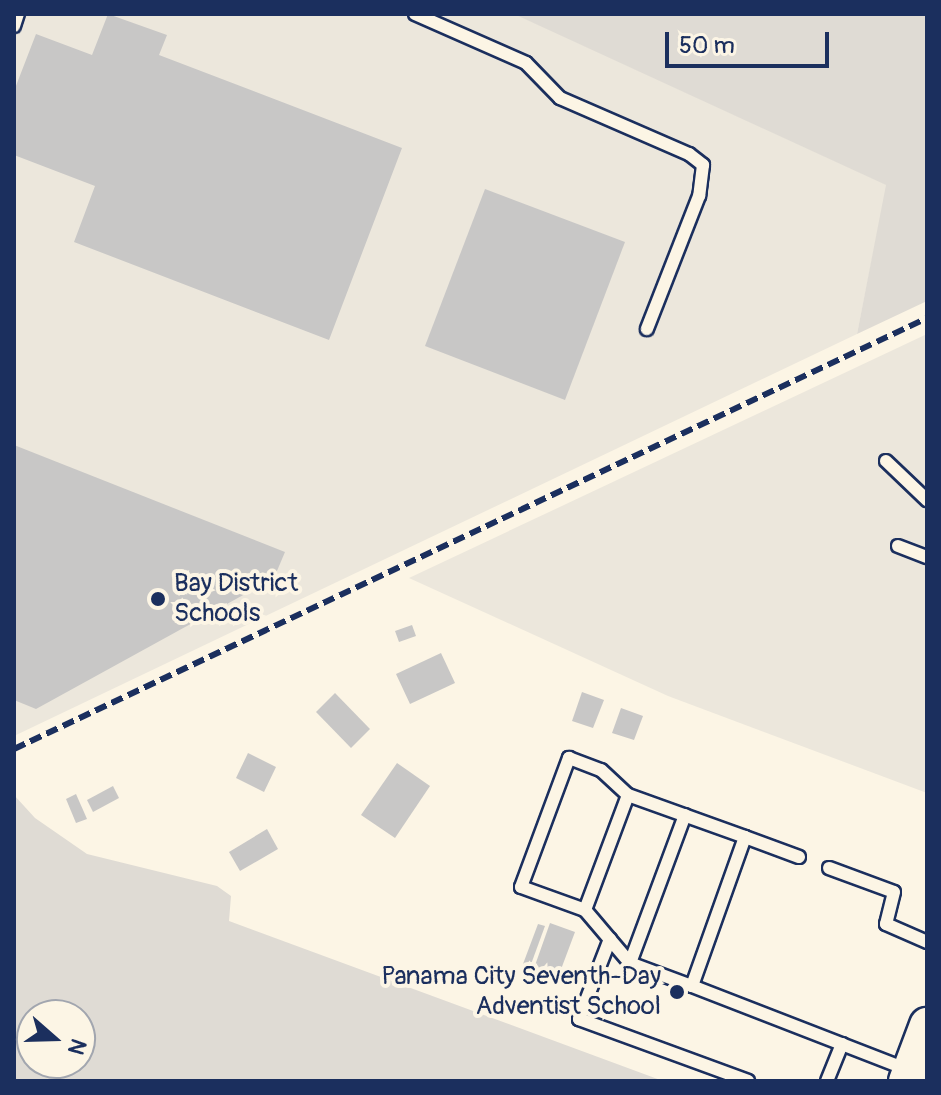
<!DOCTYPE html>
<html>
<head>
<meta charset="utf-8">
<style>
	body { margin:0 }
	#map { position:relative; width:941px; height:1095px; overflow:hidden; background:#fcf5e5; font-family:Pangolin,sans-serif }
	div>[style] { position:absolute }
	[style*='--x'] { left:calc(var(--x)*1px); top:calc(var(--y)*1px); width:calc(var(--w)*1px); rotate:calc(var(--a)*1deg) }
	.built>* { inset:0; background:#ece7dc }
	.green>* { inset:0; background:#dfdbd4 }
	.building>* { inset:0; background:#c8c7c6 }
	.roads { filter:drop-shadow(2px 0 #1b2f5e) drop-shadow(-2px 0 #1b2f5e) drop-shadow(0 2px #1b2f5e) drop-shadow(0 -2px #1b2f5e) }
	.service>* { height:12px; margin:-6px; padding:0 6px; transform-origin:6px; border-radius:6px; background:#fcf5e5 }
	.secondary>* { height:34px; margin:-17px; padding:0 17px; transform-origin:17px; border-radius:17px; background:#fcf5e5 }
	.rail>* { height:6px; margin-top:-3px; transform-origin:0; background:repeating-linear-gradient(90deg,#1b2f5e 0 12px,transparent 0 18px) }
	.dots>* { width:22px; height:22px; translate:-50% -50%; box-sizing:border-box; border:4px solid #fcf5e5; border-radius:50% }
	span { translate:-50% -50%; white-space:nowrap; text-align:center; line-height:1.15; -webkit-text-stroke:8px #fcf5e5; paint-order:stroke }
	.poi-label { font-size:26px; color:#1b2f5e }
	.left { translate:0 -50%; text-align:left }
	.right { translate:-100% -50%; text-align:right }
	.frame { position:absolute; inset:0; border:16px solid #1b2f5e; pointer-events:none }
	.north { position:absolute; left:16px; top:999px; width:80px; height:80px; box-sizing:border-box; background:#fcf5e5; border:2px solid #a2a6af; border-radius:50%; rotate:110deg; font-size:22px; font-weight:700; line-height:32px; text-align:center; color:#1b2f5e }
	.north::after { content:''; display:block; margin:auto; width:28px; height:36px; background:#1b2f5e; clip-path:polygon(50% 0,100% 100%,50% 72%,0 100%) }
	.scale { position:absolute; left:665px; top:32px; width:164px; height:36px; box-sizing:border-box; border:4px solid #1b2f5e; border-top:0; padding-left:10px; font-size:24px; line-height:28px; white-space:nowrap; color:#1b2f5e; -webkit-text-stroke:6px #fcf5e5; paint-order:stroke }
</style>
</head>
<body>
<div id="map">
	<div class="built">
		<i style="clip-path:polygon(14px 14px,514px 14px,524px 18px,887px 185px,857px 334px,14px 736px)"></i>
		<i style="clip-path:polygon(927px 334px,927px 793px,668px 696px,409px 578px)"></i>
	</div>
	<div class="green">
		<i style="clip-path:polygon(514px 14px,927px 14px,927px 301px,857px 334px,886px 185px)"></i>
		<i style="clip-path:polygon(evenodd,14px 795px,35px 818px,87px 854px,217px 886px,231px 896px,229px 921px,663px 1081px,14px 1081px,14px 795px,32px 1015px,80px 1015px,80px 1063px,32px 1063px,32px 1015px)"></i>
	</div>
	<div class="building">
		<i style="clip-path:polygon(108px 14px,167px 35px,159px 55px,402px 148px,329px 340px,74px 242px,95px 186px,14px 155px,14px 91px,36px 34px,92px 55px)"></i>
		<i style="clip-path:polygon(485px 189px,625px 242px,565px 400px,425px 346px)"></i>
		<i style="clip-path:polygon(14px 445px,285px 552px,274px 578px,36px 709px,14px 700px)"></i>
		<i style="clip-path:polygon(412px 625px,416px 636px,399px 642px,395px 631px)"></i>
		<i style="clip-path:polygon(441px 653px,455px 683px,410px 704px,396px 674px)"></i>
		<i style="clip-path:polygon(582px 692px,604px 700px,593px 728px,572px 721px)"></i>
		<i style="clip-path:polygon(335px 693px,370px 729px,351px 748px,316px 712px)"></i>
		<i style="clip-path:polygon(621px 708px,643px 716px,634px 740px,612px 733px)"></i>
		<i style="clip-path:polygon(248px 753px,276px 767px,264px 792px,236px 778px)"></i>
		<i style="clip-path:polygon(397px 763px,430px 786px,395px 838px,361px 815px)"></i>
		<i style="clip-path:polygon(113px 786px,119px 798px,93px 812px,87px 800px)"></i>
		<i style="clip-path:polygon(76px 794px,87px 819px,76px 823px,66px 799px)"></i>
		<i style="clip-path:polygon(267px 829px,278px 849px,240px 871px,229px 852px)"></i>
		<i style="clip-path:polygon(550px 923px,575px 932px,557px 980px,533px 971px)"></i>
		<i style="clip-path:polygon(538px 924px,545px 926px,530px 967px,523px 964px)"></i>
	</div>
	<div class="roads">
		<div class="service">
			<i style="--x:415;--y:14;--w:121;--a:23.8"></i>
			<i style="--x:526;--y:63;--w:49;--a:45.8"></i>
			<i style="--x:560;--y:98;--w:141;--a:23.5"></i>
			<i style="--x:689;--y:154;--w:18;--a:38"></i>
			<i style="--x:703;--y:165;--w:31;--a:97"></i>
			<i style="--x:699;--y:196;--w:143;--a:111.4"></i>
			<i style="--x:14;--y:26;--w:13;--a:-72"></i>
			<i style="--x:886;--y:461;--w:57;--a:43.6"></i>
			<i style="--x:898;--y:546;--w:31;--a:21"></i>
			<i style="--x:628;--y:795;--w:123;--a:110.5"></i>
			<i style="--x:585;--y:910;--w:68;--a:-160.2"></i>
			<i style="--x:521;--y:887;--w:138;--a:-69.6"></i>
			<i style="--x:569;--y:758;--w:34;--a:21"></i>
			<i style="--x:601;--y:770;--w:37;--a:43"></i>
			<i style="--x:628;--y:795;--w:124;--a:19.7"></i>
			<i style="--x:685;--y:815;--w:158;--a:110.4"></i>
			<i style="--x:630;--y:963;--w:66;--a:20.4"></i>
			<i style="--x:799;--y:857;--w:58;--a:-159.7"></i>
			<i style="--x:745;--y:837;--w:158;--a:109.6"></i>
			<i style="--x:692;--y:986;--w:233;--a:21.2"></i>
			<i style="--x:829;--y:868;--w:69;--a:20.3"></i>
			<i style="--x:894;--y:892;--w:33;--a:104"></i>
			<i style="--x:886;--y:924;--w:45;--a:23.7"></i>
			<i style="--x:585;--y:910;--w:70;--a:49.7"></i>
			<i style="--x:610;--y:939;--w:86;--a:111.2"></i>
			<i style="--x:579;--y:1019;--w:180;--a:20.1"></i>
			<i style="--x:827;--y:1081;--w:40;--a:-68"></i>
		</div>
		<div class="secondary">
			<i style="--x:906;--y:1081;--w:60;--a:-69.4"></i>
		</div>
	</div>
	<div class="rail">
		<i style="--x:14;--y:749;--w:1010;--a:-25.27"></i>
	</div>
	<div class="dots">
		<i style="left:158px;top:599px;background:#1b2f5e"></i>
		<i style="left:677px;top:992px;background:#1b2f5e"></i>
	</div>
	<div class="poi-label">
		<span class="left" style="left:174px;top:599px">Bay District<br>Schools</span>
		<span class="right" style="left:661px;top:992px">Panama City Seventh-Day<br>Adventist School</span>
	</div>
	<div class="frame"></div>
	<div class="north">N</div>
	<div class="scale">50 m</div>
</div>
</body>
</html>
